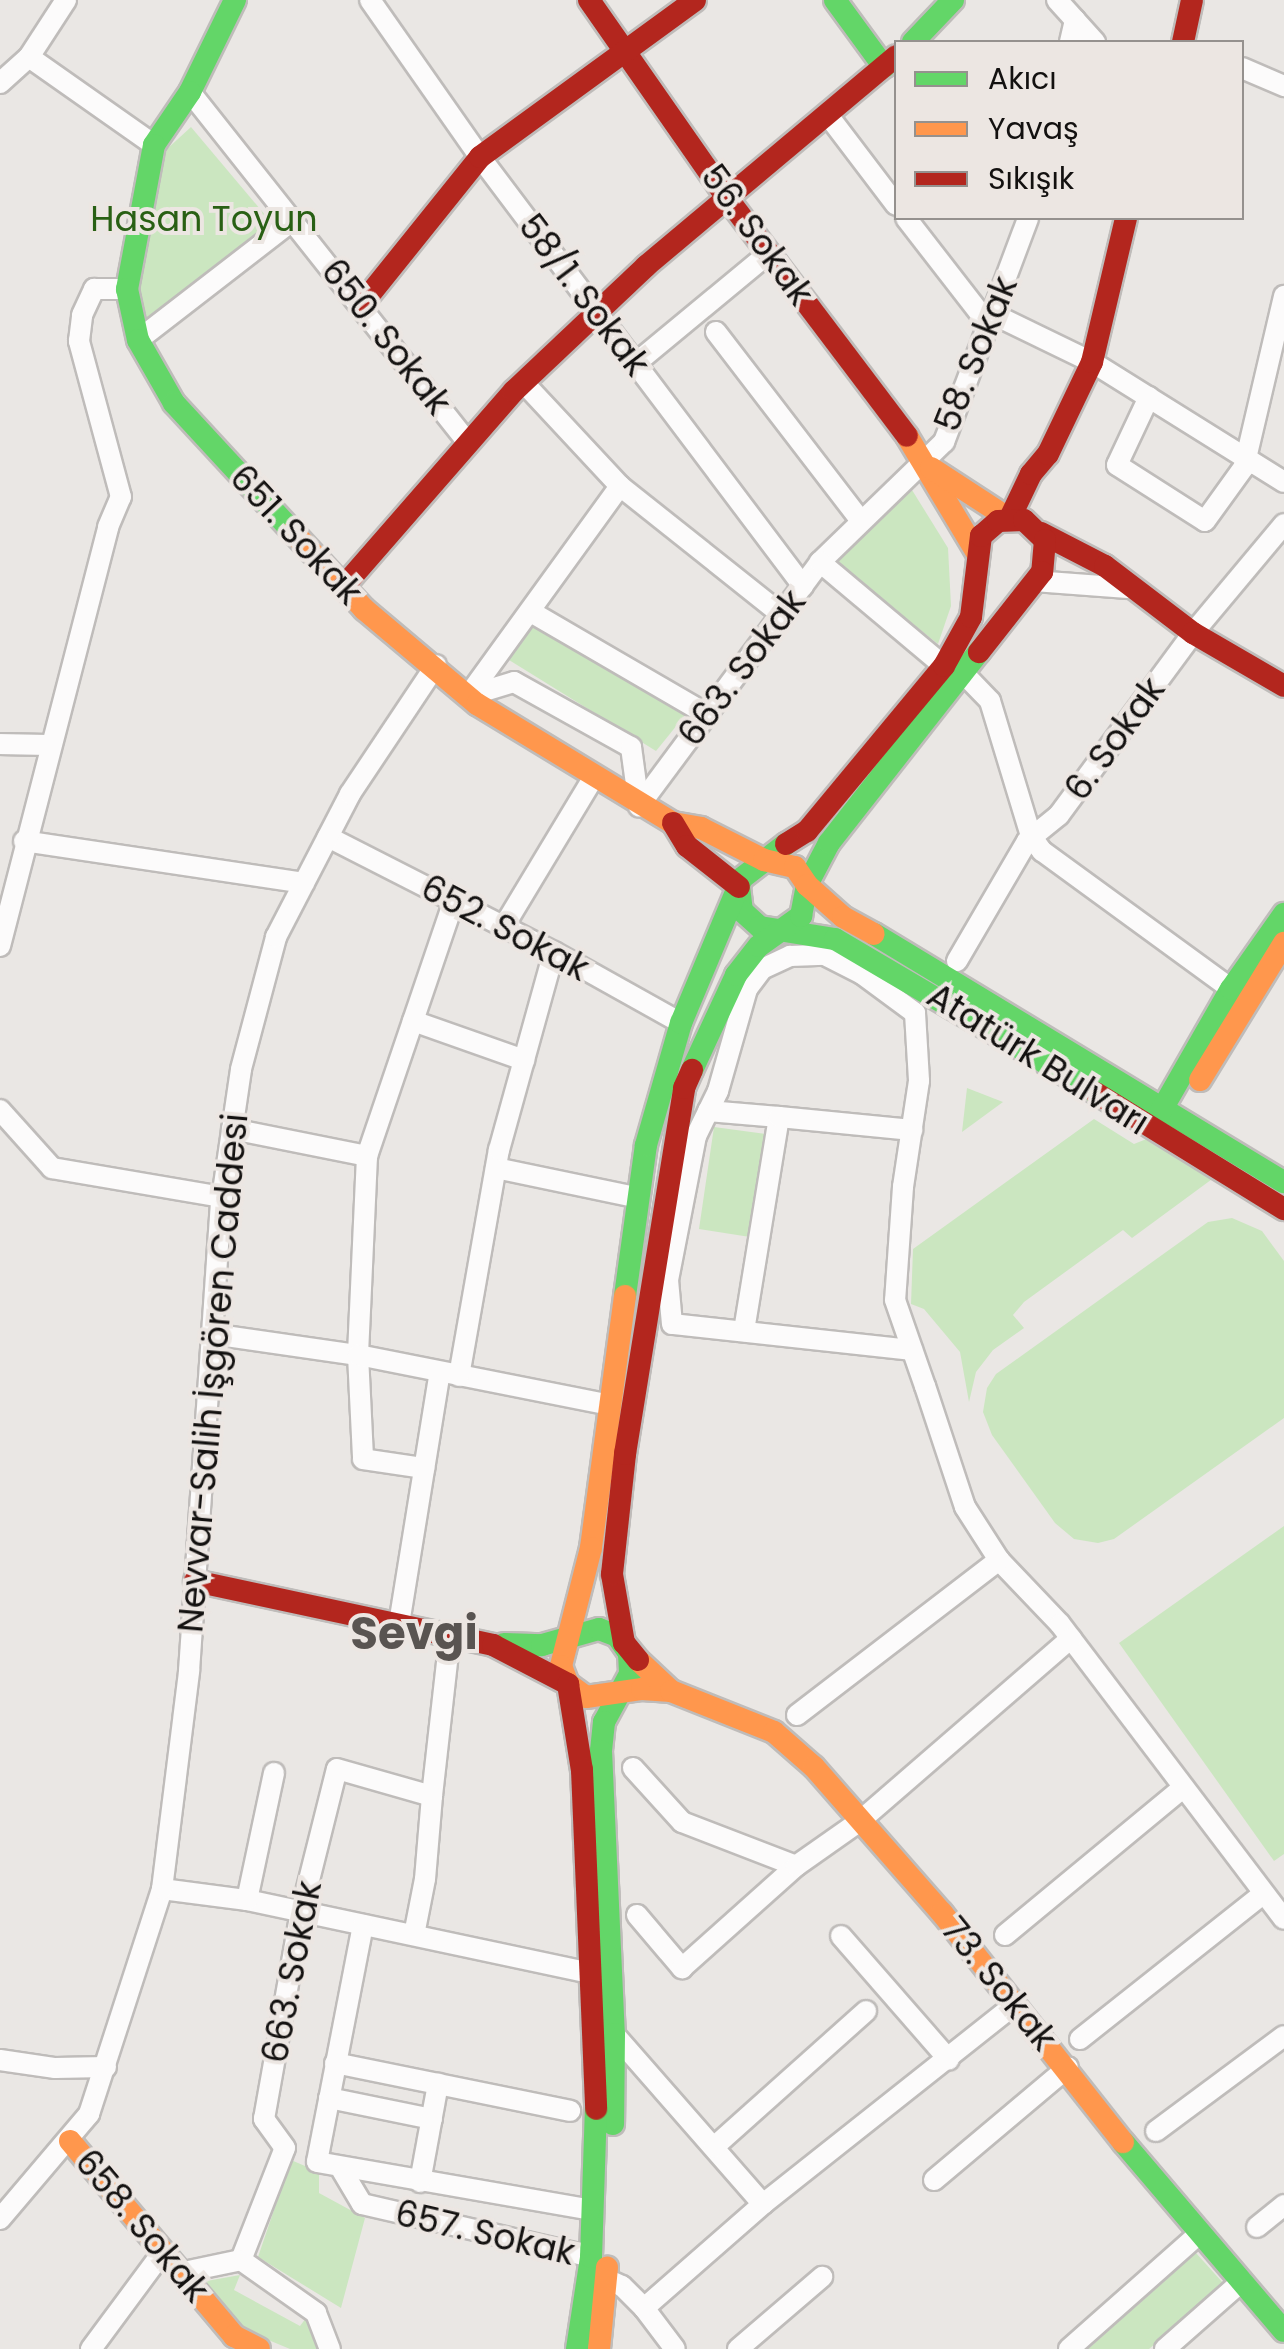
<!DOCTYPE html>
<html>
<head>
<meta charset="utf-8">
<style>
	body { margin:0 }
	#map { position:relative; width:1284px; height:2349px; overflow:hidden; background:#eae7e4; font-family:Poppins,sans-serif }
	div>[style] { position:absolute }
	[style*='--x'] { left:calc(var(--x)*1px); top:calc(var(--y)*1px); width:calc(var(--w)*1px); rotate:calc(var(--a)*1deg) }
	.green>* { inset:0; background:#cbe6c0 }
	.roads { filter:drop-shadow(2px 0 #bfbcba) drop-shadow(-2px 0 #bfbcba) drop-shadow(0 2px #bfbcba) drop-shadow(0 -2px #bfbcba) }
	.street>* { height:20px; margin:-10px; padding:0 10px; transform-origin:10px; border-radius:10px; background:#fcfbfb }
	.fast>* { height:22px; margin:-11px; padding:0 11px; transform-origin:11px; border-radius:11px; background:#63d668 }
	.slow>* { height:22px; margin:-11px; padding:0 11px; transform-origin:11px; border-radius:11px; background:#ff974d }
	.jam>* { height:22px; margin:-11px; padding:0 11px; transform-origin:11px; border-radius:11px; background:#b3261e }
	span { translate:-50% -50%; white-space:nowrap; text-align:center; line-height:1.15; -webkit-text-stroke:8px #ece6e2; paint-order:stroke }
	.park-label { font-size:35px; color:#296014 }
	.street-label { font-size:35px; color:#131110 }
	.district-label { font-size:45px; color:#595451; font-weight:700 }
	.legend { position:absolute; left:894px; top:40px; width:350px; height:180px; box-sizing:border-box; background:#ece6e2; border:2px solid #95918e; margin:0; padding:12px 18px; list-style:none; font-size:30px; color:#131110 }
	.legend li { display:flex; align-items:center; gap:20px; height:50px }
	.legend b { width:50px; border:2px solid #95918e }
</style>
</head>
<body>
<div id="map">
	<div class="green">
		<i style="clip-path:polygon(191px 127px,276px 228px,135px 333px,144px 237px,167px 149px)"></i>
		<i style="clip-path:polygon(912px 490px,948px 548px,951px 606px,938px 644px,836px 563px,848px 543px)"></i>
		<i style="clip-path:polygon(538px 620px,686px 714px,656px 751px,509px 660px)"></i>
		<i style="clip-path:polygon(967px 1088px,1003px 1102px,962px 1132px)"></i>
		<i style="clip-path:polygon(1094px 1119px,1134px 1144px,1154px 1136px,1219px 1174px,1132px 1238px,1123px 1230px,1024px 1302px,1013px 1315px,1024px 1328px,993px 1350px,976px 1372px,969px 1402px,960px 1352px,924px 1309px,911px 1304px,913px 1249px)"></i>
		<i style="clip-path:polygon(714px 1127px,765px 1134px,750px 1237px,699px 1229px)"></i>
		<i style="clip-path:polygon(1232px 1218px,1262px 1231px,1284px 1261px,1284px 1418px,1114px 1539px,1098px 1543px,1074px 1539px,1055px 1523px,992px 1435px,983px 1412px,987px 1388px,996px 1374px,1208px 1222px)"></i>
		<i style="clip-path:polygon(1284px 1526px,1284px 1854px,1274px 1861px,1119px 1643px)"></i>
		<i style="clip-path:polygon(291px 2160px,319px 2172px,319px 2193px,365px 2218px,341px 2308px,258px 2257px)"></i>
		<i style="clip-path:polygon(1196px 2253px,1224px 2284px,1149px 2349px,1088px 2349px)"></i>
		<i style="clip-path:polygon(240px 2275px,234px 2290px,300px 2326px,306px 2318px,317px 2327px,323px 2349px,290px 2349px,247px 2331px,201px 2282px)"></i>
	</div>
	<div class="roads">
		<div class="street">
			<i style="--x:66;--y:0;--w:68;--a:123"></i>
			<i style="--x:29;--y:57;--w:153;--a:35.1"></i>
			<i style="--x:370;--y:0;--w:192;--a:55"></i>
			<i style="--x:480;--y:157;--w:537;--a:53.02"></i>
			<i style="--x:1057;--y:0;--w:27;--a:48"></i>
			<i style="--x:1075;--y:20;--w:23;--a:103"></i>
			<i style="--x:1075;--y:20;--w:30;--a:48"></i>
			<i style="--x:1242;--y:68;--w:46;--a:23.2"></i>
			<i style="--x:0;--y:83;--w:39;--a:-42"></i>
			<i style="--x:190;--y:92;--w:448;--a:51.6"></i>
			<i style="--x:827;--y:114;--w:114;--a:52.8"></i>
			<i style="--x:906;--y:218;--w:135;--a:52.2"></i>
			<i style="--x:993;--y:314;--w:110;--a:25.9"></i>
			<i style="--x:1092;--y:362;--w:226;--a:32"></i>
			<i style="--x:716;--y:332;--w:237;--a:52.5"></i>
			<i style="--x:138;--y:340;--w:196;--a:-37.7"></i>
			<i style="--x:636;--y:363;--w:173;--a:-39.6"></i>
			<i style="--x:523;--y:382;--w:142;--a:47"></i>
			<i style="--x:620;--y:486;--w:207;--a:38.5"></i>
			<i style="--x:1149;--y:397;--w:75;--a:115.2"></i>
			<i style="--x:1117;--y:465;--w:104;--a:32.5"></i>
			<i style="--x:1205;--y:521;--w:67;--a:-54.2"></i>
			<i style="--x:1244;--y:467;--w:176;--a:-76.8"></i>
			<i style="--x:620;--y:486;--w:259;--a:125.9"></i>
			<i style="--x:468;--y:696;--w:48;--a:-16.9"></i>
			<i style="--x:514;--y:682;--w:134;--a:29.1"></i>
			<i style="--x:631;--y:747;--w:60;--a:82.3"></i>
			<i style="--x:820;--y:562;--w:173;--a:-44.1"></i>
			<i style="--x:944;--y:442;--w:239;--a:-69.4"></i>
			<i style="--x:1034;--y:581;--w:94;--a:4.3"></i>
			<i style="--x:531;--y:612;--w:205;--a:30.2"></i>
			<i style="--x:965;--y:675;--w:36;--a:46"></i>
			<i style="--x:990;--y:701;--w:141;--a:73.1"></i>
			<i style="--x:1031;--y:836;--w:19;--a:54"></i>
			<i style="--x:1042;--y:851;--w:234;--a:36.1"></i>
			<i style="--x:0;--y:744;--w:51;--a:1.1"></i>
			<i style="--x:639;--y:806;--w:304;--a:-53.4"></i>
			<i style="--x:820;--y:562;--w:162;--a:40"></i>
			<i style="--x:328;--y:837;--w:254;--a:27"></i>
			<i style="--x:554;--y:952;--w:145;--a:29.2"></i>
			<i style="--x:24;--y:841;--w:283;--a:8.5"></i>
			<i style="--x:504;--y:926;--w:174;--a:-58.9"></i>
			<i style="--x:0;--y:946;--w:433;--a:-75.5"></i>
			<i style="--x:108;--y:527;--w:33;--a:-67"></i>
			<i style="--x:121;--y:497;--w:162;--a:-105.1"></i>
			<i style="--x:79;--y:341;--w:26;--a:-83"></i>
			<i style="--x:82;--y:315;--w:29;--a:-65"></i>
			<i style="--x:94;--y:289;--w:33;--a:0"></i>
			<i style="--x:957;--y:961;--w:139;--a:-59.7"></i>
			<i style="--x:1027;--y:841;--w:41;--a:-39.1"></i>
			<i style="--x:1059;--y:815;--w:226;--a:-53.6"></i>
			<i style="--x:1193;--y:633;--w:142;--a:-50.1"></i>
			<i style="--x:413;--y:1021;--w:118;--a:19.4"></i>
			<i style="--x:0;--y:1110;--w:78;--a:48.1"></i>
			<i style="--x:52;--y:1168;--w:172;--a:9.7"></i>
			<i style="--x:708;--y:1111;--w:71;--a:4.8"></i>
			<i style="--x:779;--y:1117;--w:217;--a:99.3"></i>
			<i style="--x:779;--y:1117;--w:134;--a:5.6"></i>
			<i style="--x:232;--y:1129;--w:138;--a:11.3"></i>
			<i style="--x:367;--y:1156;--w:269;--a:-71.2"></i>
			<i style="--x:367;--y:1156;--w:199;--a:92.6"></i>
			<i style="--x:358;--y:1355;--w:104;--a:87.2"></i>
			<i style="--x:363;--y:1459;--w:62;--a:8.4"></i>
			<i style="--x:496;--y:1168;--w:146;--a:11.8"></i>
			<i style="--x:212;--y:1334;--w:148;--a:8.2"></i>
			<i style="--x:358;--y:1355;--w:257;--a:11.2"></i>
			<i style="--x:912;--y:1350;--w:241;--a:-173.8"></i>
			<i style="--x:672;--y:1324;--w:44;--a:-95.2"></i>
			<i style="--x:668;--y:1280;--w:147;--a:-79"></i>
			<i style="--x:696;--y:1136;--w:50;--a:-63.9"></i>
			<i style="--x:718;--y:1091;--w:106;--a:-74.1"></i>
			<i style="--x:747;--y:989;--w:25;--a:-53"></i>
			<i style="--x:762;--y:969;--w:31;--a:-25"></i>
			<i style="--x:790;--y:956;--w:35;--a:-2"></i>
			<i style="--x:825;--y:955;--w:42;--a:27.2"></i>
			<i style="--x:862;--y:974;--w:66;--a:36.3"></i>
			<i style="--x:915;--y:1013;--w:68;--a:86.6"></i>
			<i style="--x:919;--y:1081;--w:107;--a:98.6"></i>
			<i style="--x:903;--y:1187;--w:113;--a:94"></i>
			<i style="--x:895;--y:1300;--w:91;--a:70.8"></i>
			<i style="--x:925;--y:1386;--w:127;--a:71.7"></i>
			<i style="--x:965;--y:1507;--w:63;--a:57.3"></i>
			<i style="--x:999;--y:1560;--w:88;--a:46.4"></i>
			<i style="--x:1060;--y:1624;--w:370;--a:52.8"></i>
			<i style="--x:459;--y:1376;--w:230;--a:-80"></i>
			<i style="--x:499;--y:1150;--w:205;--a:-74.5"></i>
			<i style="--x:399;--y:1624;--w:255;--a:-80.8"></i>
			<i style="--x:797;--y:1715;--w:255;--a:-37.5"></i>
			<i style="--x:633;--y:1768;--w:73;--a:47.8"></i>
			<i style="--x:682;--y:1822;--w:122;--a:21.1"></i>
			<i style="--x:432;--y:1796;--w:162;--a:-83.6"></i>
			<i style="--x:162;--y:1889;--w:86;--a:7.4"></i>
			<i style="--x:247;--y:1900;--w:348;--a:12"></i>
			<i style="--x:247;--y:1900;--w:130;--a:-78"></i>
			<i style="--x:637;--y:1915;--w:70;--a:49.7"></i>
			<i style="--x:682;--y:1968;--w:153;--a:-41.8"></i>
			<i style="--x:796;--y:1866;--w:78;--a:-35.1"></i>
			<i style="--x:860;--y:1821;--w:279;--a:-40.9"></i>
			<i style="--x:363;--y:1925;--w:241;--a:101"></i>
			<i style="--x:317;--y:2162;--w:280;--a:9.9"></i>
			<i style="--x:1005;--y:1935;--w:231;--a:-39.6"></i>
			<i style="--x:841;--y:1936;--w:164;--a:48.9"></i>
			<i style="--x:614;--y:2034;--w:226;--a:48.8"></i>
			<i style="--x:763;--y:2204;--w:158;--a:138.8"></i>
			<i style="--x:644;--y:2308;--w:51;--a:52.9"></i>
			<i style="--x:1080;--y:2039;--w:233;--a:-38.4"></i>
			<i style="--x:0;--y:2060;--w:56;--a:8.3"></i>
			<i style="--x:55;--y:2068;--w:51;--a:-1.1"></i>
			<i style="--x:335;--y:2063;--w:240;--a:11.5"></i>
			<i style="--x:329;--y:2098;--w:105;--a:11.5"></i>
			<i style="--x:1156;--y:2131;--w:159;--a:-36.6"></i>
			<i style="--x:714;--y:2147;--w:204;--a:-41.8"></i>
			<i style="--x:340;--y:2167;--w:43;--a:59.3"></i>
			<i style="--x:362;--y:2204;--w:235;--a:13"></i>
			<i style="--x:934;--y:2180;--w:175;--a:-40.1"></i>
			<i style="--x:420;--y:2182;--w:100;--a:-79.6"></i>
			<i style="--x:763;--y:2204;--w:322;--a:-38.4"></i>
			<i style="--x:0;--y:2219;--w:138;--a:-49.7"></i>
			<i style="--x:89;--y:2114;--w:237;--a:-72"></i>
			<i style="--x:162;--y:1889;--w:220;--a:-82.9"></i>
			<i style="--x:189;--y:1671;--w:467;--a:-86.1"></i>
			<i style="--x:221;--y:1205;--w:137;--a:-81.6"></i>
			<i style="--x:241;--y:1069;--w:137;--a:-75.1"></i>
			<i style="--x:276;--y:937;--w:161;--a:-62.6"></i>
			<i style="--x:350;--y:794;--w:155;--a:-56.3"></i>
			<i style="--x:1257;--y:2227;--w:35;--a:-39"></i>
			<i style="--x:241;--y:2260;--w:120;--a:-68.6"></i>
			<i style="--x:285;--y:2148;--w:36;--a:-126"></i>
			<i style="--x:264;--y:2119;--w:210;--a:-79.9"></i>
			<i style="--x:301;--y:1912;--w:147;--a:-75.9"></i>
			<i style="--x:337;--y:1769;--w:99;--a:15.9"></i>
			<i style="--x:432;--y:1796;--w:83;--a:94.8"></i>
			<i style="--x:425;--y:1879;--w:57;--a:101.1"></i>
			<i style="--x:179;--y:2273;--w:63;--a:-11.8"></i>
			<i style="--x:241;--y:2260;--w:92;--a:35.2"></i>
			<i style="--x:316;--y:2313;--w:39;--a:69"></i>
			<i style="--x:606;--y:2279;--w:17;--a:24"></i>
			<i style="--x:622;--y:2286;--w:31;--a:45"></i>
			<i style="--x:91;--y:2349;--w:119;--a:-53.5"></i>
			<i style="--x:738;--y:2349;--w:111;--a:-40.6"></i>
			<i style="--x:1069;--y:2349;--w:175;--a:-41.5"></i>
			<i style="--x:1165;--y:2349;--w:103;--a:-41.4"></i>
		</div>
		<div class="fast">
			<i style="--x:235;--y:0;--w:102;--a:116.1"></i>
			<i style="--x:190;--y:92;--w:64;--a:124.2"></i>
			<i style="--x:154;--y:145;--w:147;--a:100.6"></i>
			<i style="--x:127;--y:289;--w:52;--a:77.8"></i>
			<i style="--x:138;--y:340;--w:73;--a:60.3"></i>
			<i style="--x:174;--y:403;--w:176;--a:47.3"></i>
			<i style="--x:835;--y:0;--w:83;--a:53.8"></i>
			<i style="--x:913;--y:42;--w:58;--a:-46.4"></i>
			<i style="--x:739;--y:887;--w:24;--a:83"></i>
			<i style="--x:742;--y:911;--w:24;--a:42"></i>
			<i style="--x:760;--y:927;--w:76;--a:9.1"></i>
			<i style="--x:835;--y:939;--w:303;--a:30.5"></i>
			<i style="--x:874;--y:934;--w:479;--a:31.2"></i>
			<i style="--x:692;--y:1070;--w:105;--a:-65.1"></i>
			<i style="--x:736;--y:975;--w:37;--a:-52"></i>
			<i style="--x:759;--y:946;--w:52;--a:-35.5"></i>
			<i style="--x:801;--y:916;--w:32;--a:-79"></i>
			<i style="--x:807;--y:885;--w:47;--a:-62.4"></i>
			<i style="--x:829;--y:843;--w:243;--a:-51.9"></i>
			<i style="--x:1153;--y:1125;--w:157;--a:-60.2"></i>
			<i style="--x:1231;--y:989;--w:92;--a:-54.8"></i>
			<i style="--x:625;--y:1296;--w:152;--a:-82.1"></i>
			<i style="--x:646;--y:1145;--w:127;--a:-74"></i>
			<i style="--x:681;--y:1023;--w:157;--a:-67.2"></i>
			<i style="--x:742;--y:878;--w:56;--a:-37.7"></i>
			<i style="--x:504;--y:1644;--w:38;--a:2"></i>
			<i style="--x:542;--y:1645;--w:59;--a:-15.7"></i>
			<i style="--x:599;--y:1629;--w:19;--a:21"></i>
			<i style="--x:617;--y:1636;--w:21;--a:55"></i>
			<i style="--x:629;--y:1653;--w:21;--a:87"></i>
			<i style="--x:630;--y:1674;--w:55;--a:118.4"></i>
			<i style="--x:604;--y:1722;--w:29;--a:96"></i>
			<i style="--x:601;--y:1751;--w:283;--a:87.4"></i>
			<i style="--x:614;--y:2034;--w:90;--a:90.6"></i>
			<i style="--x:1123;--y:2142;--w:248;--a:49.6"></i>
			<i style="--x:577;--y:2349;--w:93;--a:-81.3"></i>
			<i style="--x:591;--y:2257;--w:148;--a:-88.1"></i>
		</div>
		<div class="slow">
			<i style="--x:907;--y:436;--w:136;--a:59.1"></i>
			<i style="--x:931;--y:468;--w:92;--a:33"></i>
			<i style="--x:293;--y:532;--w:105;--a:47.3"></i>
			<i style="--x:364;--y:609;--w:148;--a:40.1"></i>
			<i style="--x:477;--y:704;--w:229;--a:31.3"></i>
			<i style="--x:673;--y:823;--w:28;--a:10"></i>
			<i style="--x:701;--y:828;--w:71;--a:26.9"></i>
			<i style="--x:764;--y:860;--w:32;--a:13"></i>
			<i style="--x:795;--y:867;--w:22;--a:56"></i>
			<i style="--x:807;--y:885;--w:48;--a:41.6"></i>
			<i style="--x:843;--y:917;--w:35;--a:29"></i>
			<i style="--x:1200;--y:1080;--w:161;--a:-58.5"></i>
			<i style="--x:625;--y:1296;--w:254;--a:97.7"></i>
			<i style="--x:591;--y:1548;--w:122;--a:104.3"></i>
			<i style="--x:561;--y:1666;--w:19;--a:69"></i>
			<i style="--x:568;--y:1684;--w:22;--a:36"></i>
			<i style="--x:586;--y:1697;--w:57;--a:-8.1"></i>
			<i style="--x:642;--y:1689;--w:29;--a:4"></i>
			<i style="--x:638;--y:1660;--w:45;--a:43.2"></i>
			<i style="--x:671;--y:1691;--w:111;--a:21.7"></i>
			<i style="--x:774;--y:1732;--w:53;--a:41.2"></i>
			<i style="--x:814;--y:1767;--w:194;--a:48.8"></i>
			<i style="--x:942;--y:1913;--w:292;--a:51.7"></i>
			<i style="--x:70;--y:2141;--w:255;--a:49.9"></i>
			<i style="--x:234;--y:2336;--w:28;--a:27"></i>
			<i style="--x:599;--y:2349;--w:82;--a:-84.4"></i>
		</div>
		<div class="jam">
			<i style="--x:589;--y:0;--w:241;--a:55.1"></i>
			<i style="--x:727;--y:198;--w:298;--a:52.9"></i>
			<i style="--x:1183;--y:42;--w:43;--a:-77.9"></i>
			<i style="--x:362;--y:304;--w:189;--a:-51.2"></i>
			<i style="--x:480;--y:157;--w:266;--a:-36.1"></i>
			<i style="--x:1010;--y:518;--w:49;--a:-64.5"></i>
			<i style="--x:1031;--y:474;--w:26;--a:-50"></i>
			<i style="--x:1048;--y:454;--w:102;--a:-64.4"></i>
			<i style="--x:1092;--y:362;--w:148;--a:-76.7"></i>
			<i style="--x:1041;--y:533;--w:72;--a:27.3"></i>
			<i style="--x:1105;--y:566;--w:111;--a:37.3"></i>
			<i style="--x:1193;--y:633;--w:105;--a:30.2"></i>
			<i style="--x:343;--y:587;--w:260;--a:-48.9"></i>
			<i style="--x:514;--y:391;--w:182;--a:-43.4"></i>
			<i style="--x:646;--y:266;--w:326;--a:-40"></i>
			<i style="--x:673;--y:823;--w:27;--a:59"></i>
			<i style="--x:687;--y:846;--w:66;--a:38.3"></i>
			<i style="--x:786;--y:844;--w:25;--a:-32"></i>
			<i style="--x:807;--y:831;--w:214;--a:-50.3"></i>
			<i style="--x:944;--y:666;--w:56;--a:-61.1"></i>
			<i style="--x:971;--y:617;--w:82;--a:-83"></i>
			<i style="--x:981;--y:536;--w:23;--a:-41"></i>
			<i style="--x:998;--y:521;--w:26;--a:-2"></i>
			<i style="--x:1024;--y:520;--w:29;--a:44"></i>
			<i style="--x:1045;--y:540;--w:32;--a:95"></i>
			<i style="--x:1042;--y:572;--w:102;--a:128.2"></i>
			<i style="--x:1096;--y:1093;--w:221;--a:31.7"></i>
			<i style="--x:195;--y:1581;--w:305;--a:12.1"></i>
			<i style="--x:493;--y:1645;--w:85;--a:27.5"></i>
			<i style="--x:568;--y:1684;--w:87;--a:80.8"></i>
			<i style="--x:582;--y:1770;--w:339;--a:87.6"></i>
			<i style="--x:638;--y:1660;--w:22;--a:-129"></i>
			<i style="--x:624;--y:1643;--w:70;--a:-99.9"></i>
			<i style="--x:612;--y:1574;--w:121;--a:-83.8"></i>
			<i style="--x:625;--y:1454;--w:371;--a:-80.8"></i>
			<i style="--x:684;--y:1088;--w:20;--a:-66"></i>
		</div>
	</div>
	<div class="park-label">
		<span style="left:204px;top:219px">Hasan Toyun</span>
	</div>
	<div class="street-label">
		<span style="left:757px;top:235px;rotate:54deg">56. Sokak</span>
		<span style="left:584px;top:295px;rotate:53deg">58/1. Sokak</span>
		<span style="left:386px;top:337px;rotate:52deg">650. Sokak</span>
		<span style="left:976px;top:354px;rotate:-68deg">58. Sokak</span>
		<span style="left:296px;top:535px;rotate:47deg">651. Sokak</span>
		<span style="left:742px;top:668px;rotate:-53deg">663. Sokak</span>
		<span style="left:1115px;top:739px;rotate:-54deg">6. Sokak</span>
		<span style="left:505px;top:928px;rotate:28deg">652. Sokak</span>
		<span style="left:1038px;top:1059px;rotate:32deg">Atatürk Bulvarı</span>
		<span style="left:213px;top:1373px;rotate:-85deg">Nevvar-Salih İşgören Caddesi</span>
		<span style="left:292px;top:1972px;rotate:-79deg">663. Sokak</span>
		<span style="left:999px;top:1984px;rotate:51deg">73. Sokak</span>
		<span style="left:142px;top:2226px;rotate:50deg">658. Sokak</span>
		<span style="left:485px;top:2233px;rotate:13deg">657. Sokak</span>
	</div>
	<div class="district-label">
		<span style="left:414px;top:1634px">Sevgi</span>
	</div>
	<ul class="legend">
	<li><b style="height:12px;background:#63d668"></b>Akıcı</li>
	<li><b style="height:12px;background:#ff974d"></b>Yavaş</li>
	<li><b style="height:12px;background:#b3261e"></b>Sıkışık</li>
	</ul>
</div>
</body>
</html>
